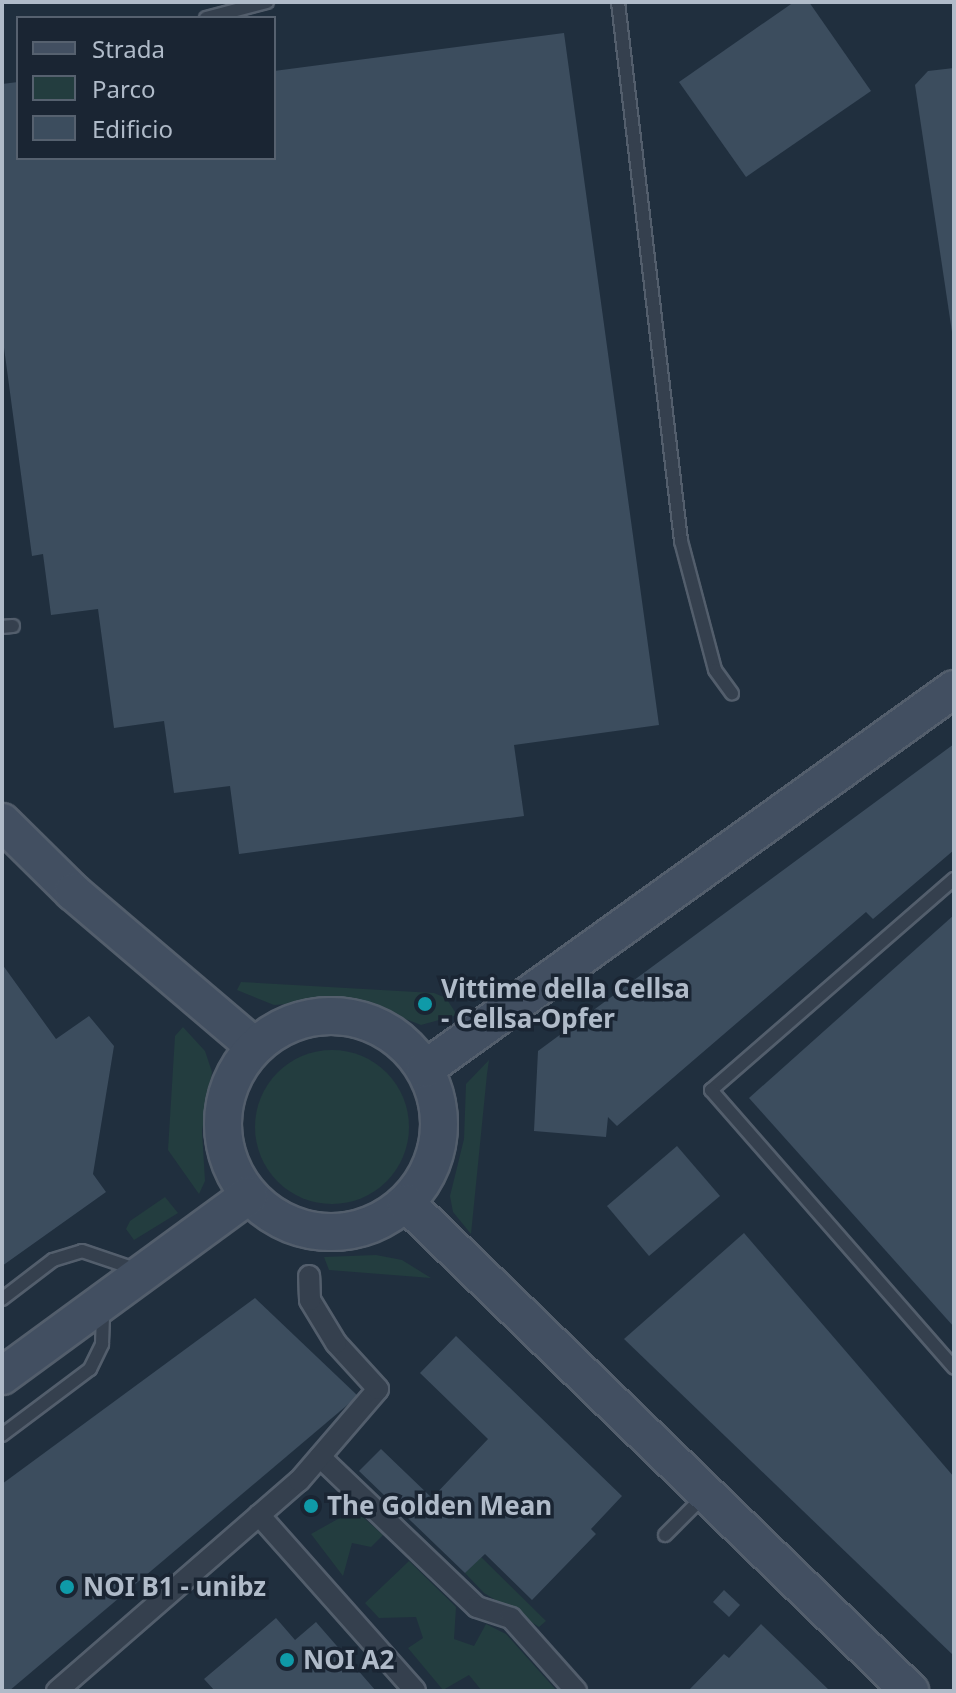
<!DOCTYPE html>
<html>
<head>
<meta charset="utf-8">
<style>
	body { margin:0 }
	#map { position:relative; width:956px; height:1693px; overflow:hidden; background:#202f3e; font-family:"Noto Sans",sans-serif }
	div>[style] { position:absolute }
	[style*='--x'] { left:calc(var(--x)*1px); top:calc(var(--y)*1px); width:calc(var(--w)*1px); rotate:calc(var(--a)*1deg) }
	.green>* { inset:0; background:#233d3f }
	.round { border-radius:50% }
	.building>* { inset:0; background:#3c4d5e }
	.roads { filter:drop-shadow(2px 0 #535e6c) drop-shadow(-2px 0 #535e6c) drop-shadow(0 2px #535e6c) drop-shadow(0 -2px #535e6c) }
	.service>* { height:12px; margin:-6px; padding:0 6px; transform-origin:6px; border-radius:6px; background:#35404e }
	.pedestrian>* { height:20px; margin:-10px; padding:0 10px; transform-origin:10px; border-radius:10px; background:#35404e }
	.secondary>* { height:36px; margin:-18px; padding:0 18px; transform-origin:18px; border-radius:18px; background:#424f61 }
	.secondary>.ring { margin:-18px; padding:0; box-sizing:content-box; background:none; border:36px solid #424f61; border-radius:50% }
	.dots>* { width:22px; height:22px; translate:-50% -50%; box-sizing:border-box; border:4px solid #1a2533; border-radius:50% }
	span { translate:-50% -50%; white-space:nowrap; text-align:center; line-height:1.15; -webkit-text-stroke:7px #1a2533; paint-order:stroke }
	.poi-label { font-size:26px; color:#b0bbc9; font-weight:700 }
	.left { translate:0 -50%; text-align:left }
	.frame { position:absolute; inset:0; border:4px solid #b0bbc9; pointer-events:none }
	.legend { position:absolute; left:16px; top:16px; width:260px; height:144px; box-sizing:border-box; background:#1a2533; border:2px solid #56616f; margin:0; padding:10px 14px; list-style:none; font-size:24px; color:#b0bbc9 }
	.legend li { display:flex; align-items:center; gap:16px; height:40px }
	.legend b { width:40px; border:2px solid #56616f }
</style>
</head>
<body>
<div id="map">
	<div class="green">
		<i style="clip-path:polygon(241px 982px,434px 993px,446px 998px,457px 1015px,421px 1025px,354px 999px,274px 1005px,237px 990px)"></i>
		<i style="clip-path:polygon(183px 1027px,205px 1051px,212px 1072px,202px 1131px,205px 1181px,199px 1194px,168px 1150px,175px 1036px)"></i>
		<i class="round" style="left:255px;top:1050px;width:154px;height:154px"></i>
		<i style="clip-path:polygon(489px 1060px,487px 1074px,471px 1234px,453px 1212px,450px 1196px,464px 1139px,466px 1084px)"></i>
		<i style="clip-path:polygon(165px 1197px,178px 1213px,134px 1240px,126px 1229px,130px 1221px)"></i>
		<i style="clip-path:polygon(376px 1255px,402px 1260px,431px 1278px,329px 1270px,324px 1257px)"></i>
		<i style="clip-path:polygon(345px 1501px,383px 1535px,371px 1547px,352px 1543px,343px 1576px,311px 1534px,345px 1515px,339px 1505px)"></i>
		<i style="clip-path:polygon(481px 1557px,546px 1621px,539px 1627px,484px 1593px,465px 1573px)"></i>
		<i style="clip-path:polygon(409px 1561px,456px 1607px,454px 1639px,474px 1646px,486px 1624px,506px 1634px,557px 1691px,482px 1691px,469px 1675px,443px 1690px,408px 1648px,423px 1638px,416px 1617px,379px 1618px,365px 1603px)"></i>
	</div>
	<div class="building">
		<i style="clip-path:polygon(794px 2px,809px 2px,871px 91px,746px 177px,679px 82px)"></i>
		<i style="clip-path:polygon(564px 33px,659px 725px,514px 745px,524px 816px,239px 854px,230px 786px,174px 793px,164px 721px,114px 728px,98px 609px,51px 615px,43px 554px,32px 556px,2px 333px,2px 84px,18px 82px,18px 158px,274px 158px,274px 71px)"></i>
		<i style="clip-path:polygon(954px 68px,954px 332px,952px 332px,915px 85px,928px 71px)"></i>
		<i style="clip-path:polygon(954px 744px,954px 850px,873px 919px,866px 912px,617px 1126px,608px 1117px,606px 1137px,534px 1131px,538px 1051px)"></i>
		<i style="clip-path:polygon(954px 915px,954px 1327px,749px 1098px)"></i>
		<i style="clip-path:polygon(2px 964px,56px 1039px,89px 1016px,114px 1046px,93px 1174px,106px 1192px,2px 1266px)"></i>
		<i style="clip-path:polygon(677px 1146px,720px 1196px,649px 1256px,607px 1206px)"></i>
		<i style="clip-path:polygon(744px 1233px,954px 1477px,954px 1656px,624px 1339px)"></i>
		<i style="clip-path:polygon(255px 1298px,358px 1396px,9px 1691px,2px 1691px,2px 1484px)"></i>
		<i style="clip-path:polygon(456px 1336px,622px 1496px,591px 1529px,596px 1534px,532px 1600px,485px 1554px,465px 1573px,359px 1471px,381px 1449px,432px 1498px,488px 1439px,420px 1373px)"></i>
		<i style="clip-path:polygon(724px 1590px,740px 1605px,729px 1617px,713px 1602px)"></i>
		<i style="clip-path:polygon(276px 1618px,295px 1640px,316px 1622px,376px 1691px,215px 1691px,204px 1679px)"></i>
		<i style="clip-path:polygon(761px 1624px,830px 1691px,688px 1691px,724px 1654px,729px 1658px)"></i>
	</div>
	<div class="roads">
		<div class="service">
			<i style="--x:618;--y:2;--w:543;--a:83.33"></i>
			<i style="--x:681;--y:541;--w:133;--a:75.2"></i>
			<i style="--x:715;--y:670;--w:29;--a:54"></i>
			<i style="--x:206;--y:18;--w:63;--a:-14.7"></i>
			<i style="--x:2;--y:627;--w:11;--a:-5"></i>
			<i style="--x:954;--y:879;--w:322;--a:139"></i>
			<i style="--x:711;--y:1090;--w:369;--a:48.8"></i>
			<i style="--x:2;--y:1299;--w:64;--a:-37.4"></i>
			<i style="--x:53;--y:1260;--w:30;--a:-17"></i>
			<i style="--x:82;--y:1251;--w:59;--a:18.7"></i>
			<i style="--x:2;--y:1435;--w:110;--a:-36.9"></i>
			<i style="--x:90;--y:1369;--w:28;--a:-64"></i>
			<i style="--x:102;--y:1344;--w:31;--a:-88"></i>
			<i style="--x:665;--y:1535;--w:54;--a:-45"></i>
		</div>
		<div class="pedestrian">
			<i style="--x:320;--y:1457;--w:217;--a:43.7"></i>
			<i style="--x:477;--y:1607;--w:36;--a:18"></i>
			<i style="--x:511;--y:1618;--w:98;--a:48.3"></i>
			<i style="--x:259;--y:1515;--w:235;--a:48.4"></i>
			<i style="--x:57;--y:1691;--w:320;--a:-41"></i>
			<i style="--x:299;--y:1481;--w:121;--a:-49.3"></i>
			<i style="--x:378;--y:1389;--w:62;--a:-132.4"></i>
			<i style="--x:336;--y:1343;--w:50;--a:-121.2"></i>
			<i style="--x:310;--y:1300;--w:24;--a:-92"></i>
		</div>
		<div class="secondary">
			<i style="--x:2;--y:822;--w:100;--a:44.6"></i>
			<i style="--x:73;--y:892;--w:238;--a:40.4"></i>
			<i class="ring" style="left:223px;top:1016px;width:180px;height:180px"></i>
			<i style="--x:425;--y:1069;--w:651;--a:-35.69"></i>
			<i style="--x:406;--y:1203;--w:702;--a:44.08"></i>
			<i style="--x:2;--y:1376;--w:306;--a:-36.2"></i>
		</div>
	</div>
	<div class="dots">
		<i style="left:425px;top:1004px;background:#0f9aa8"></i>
		<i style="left:311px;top:1506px;background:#0f9aa8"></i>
		<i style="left:67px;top:1587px;background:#0f9aa8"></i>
		<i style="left:287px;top:1660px;background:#0f9aa8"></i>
	</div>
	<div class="poi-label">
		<span class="left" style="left:441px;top:1004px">Vittime della Cellsa<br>- Cellsa-Opfer</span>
		<span class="left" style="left:327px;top:1506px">The Golden Mean</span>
		<span class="left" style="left:83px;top:1587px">NOI B1 - unibz</span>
		<span class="left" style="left:303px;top:1660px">NOI A2</span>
	</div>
	<div class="frame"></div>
	<ul class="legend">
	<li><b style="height:10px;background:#424f61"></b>Strada</li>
	<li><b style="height:22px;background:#233d3f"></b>Parco</li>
	<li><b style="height:22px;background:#3c4d5e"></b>Edificio</li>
	</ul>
</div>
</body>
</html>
